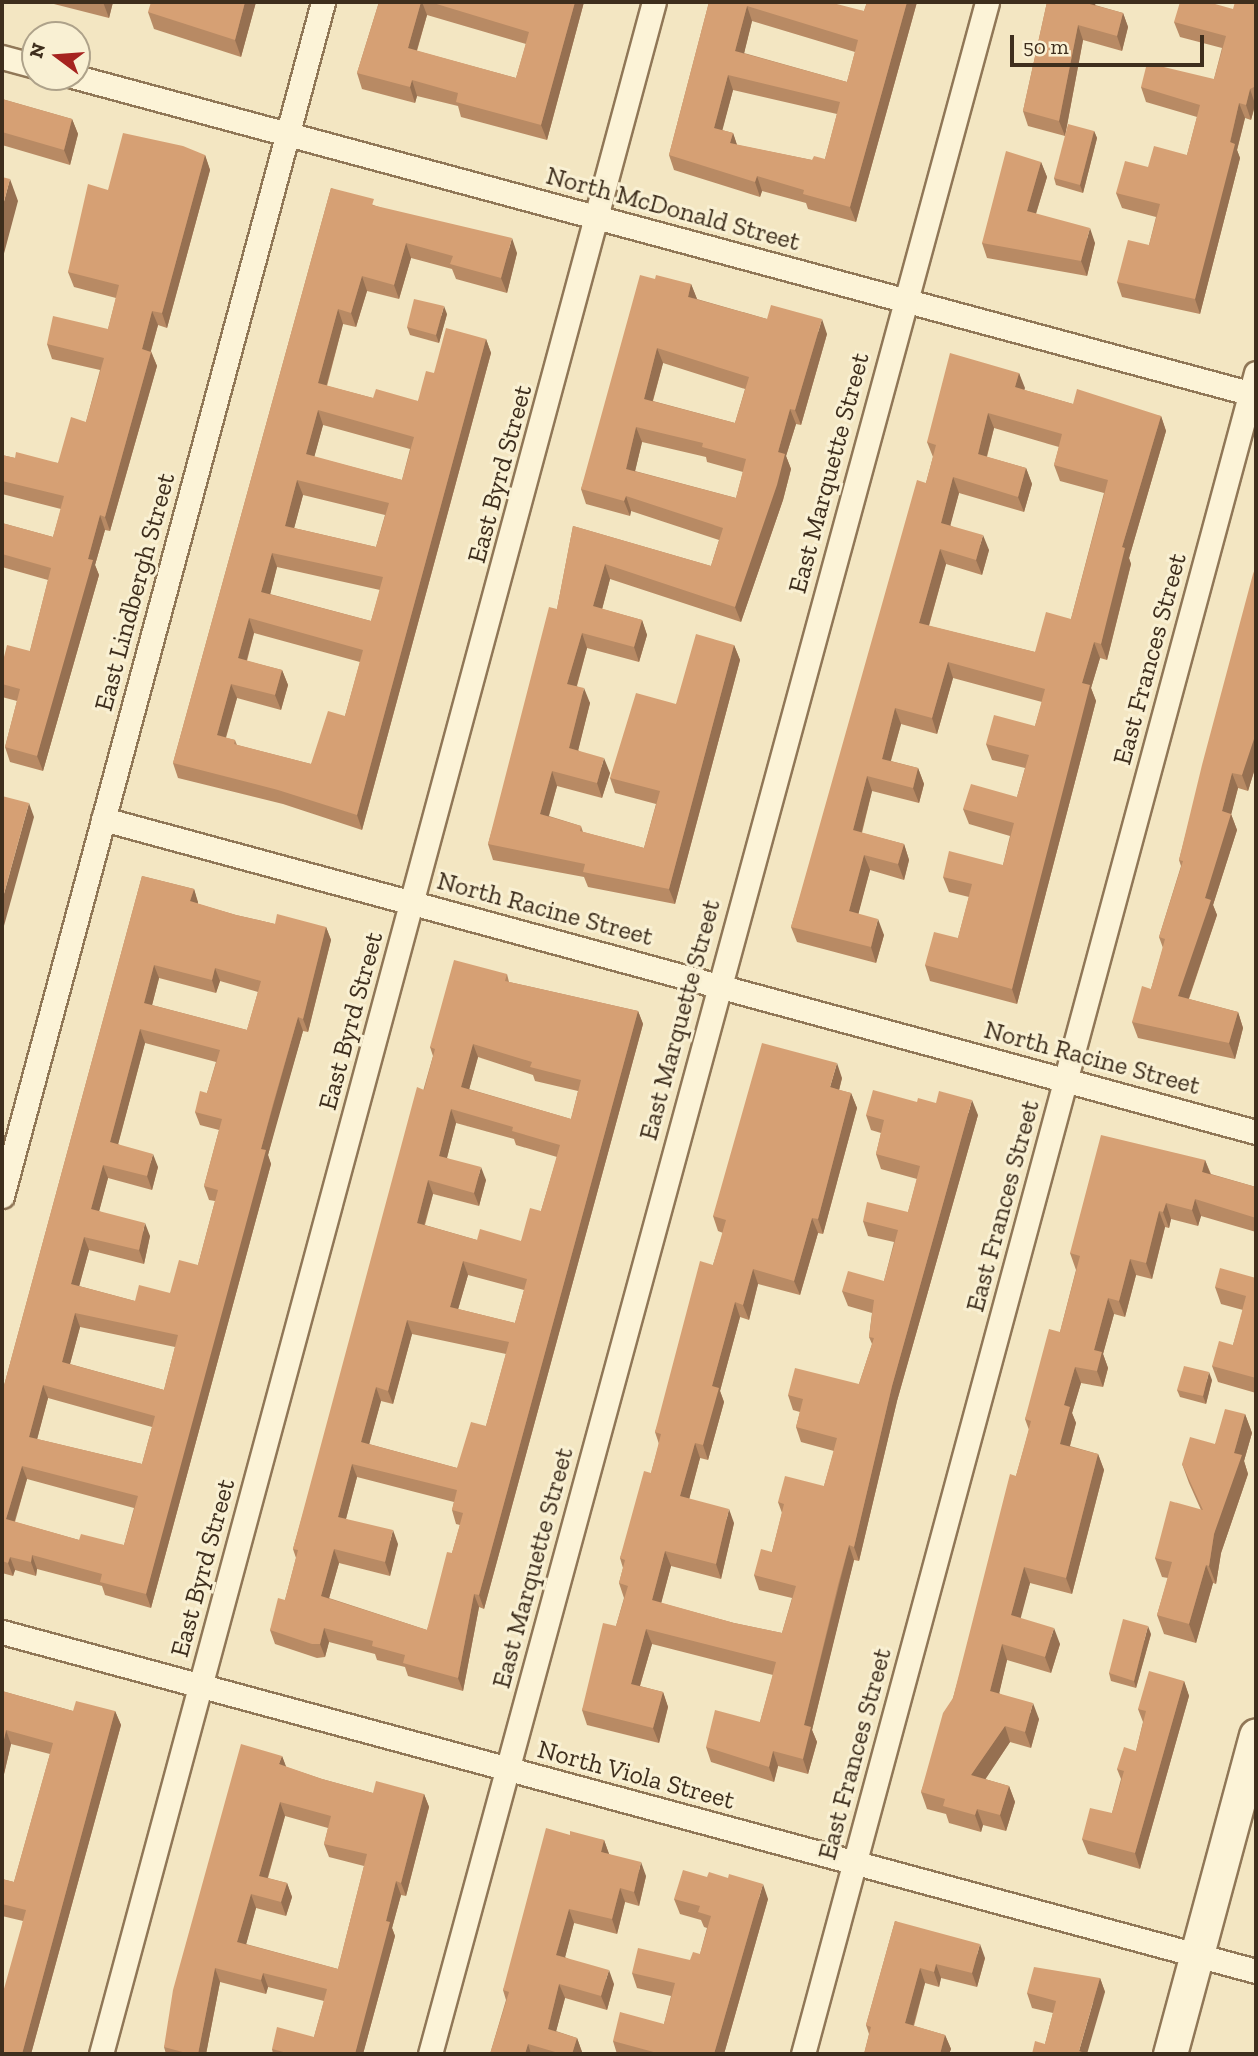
<!DOCTYPE html>
<html>
<head>
<meta charset="utf-8">
<style>
	body { margin:0 }
	#map { position:relative; width:1258px; height:2056px; overflow:hidden; background:#f3e6c2; font-family:"Zilla Slab",serif }
	div>[style] { position:absolute }
	[style*='--x'] { left:calc(var(--x)*1px); top:calc(var(--y)*1px); width:calc(var(--w)*1px); rotate:calc(var(--a)*1deg) }
	.roads { filter:drop-shadow(2px 0 #907757) drop-shadow(-2px 0 #907757) drop-shadow(0 2px #907757) drop-shadow(0 -2px #907757) }
	.street>* { height:23px; margin:-11.5px; padding:0 11.5px; transform-origin:11.5px; border-radius:11.5px; background:#fcf3d7 }
	.secondary>* { height:33px; margin:-16.5px; padding:0 16.5px; transform-origin:16.5px; border-radius:16.5px; background:#fcf3d7 }
	.wall>* { inset:0; background:#b88a64 }
	.shaded-wall>* { inset:0; background:#967051 }
	.building>* { inset:0; background:#d6a074 }
	span { translate:-50% -50%; white-space:nowrap; text-align:center; line-height:1.15; -webkit-text-stroke:6px #f9f0d3; paint-order:stroke }
	.street-label { font-size:26px; color:#3e2e1d }
	.frame { position:absolute; inset:0; border:4px solid #3e2e1d; pointer-events:none }
	.north { position:absolute; left:21px; top:21px; width:70px; height:70px; box-sizing:border-box; background:#f9f0d3; border:2px solid #aea28a; border-radius:50%; rotate:286deg; font-size:19px; font-weight:700; line-height:28px; text-align:center; color:#3e2e1d }
	.north::after { content:''; display:block; margin:auto; width:24px; height:32px; background:#a6231f; clip-path:polygon(50% 0,100% 100%,50% 72%,0 100%) }
	.scale { position:absolute; left:1010px; top:35px; width:194px; height:32px; box-sizing:border-box; border:4px solid #3e2e1d; border-top:0; padding-left:9px; font-size:21px; line-height:24px; white-space:nowrap; color:#3e2e1d; -webkit-text-stroke:5px #f9f0d3; paint-order:stroke }
</style>
</head>
<body>
<div id="map">
	<div class="roads">
		<div class="street">
			<i style="--x:2;--y:57;--w:34;--a:15"></i>
			<i style="--x:76;--y:77;--w:1222;--a:15.08"></i>
			<i style="--x:103;--y:819;--w:1195;--a:15.19"></i>
			<i style="--x:2;--y:1196;--w:1236;--a:-74.95"></i>
			<i style="--x:2;--y:1632;--w:1299;--a:15.13"></i>
			<i style="--x:101;--y:2054;--w:2125;--a:-74.92"></i>
			<i style="--x:430;--y:2054;--w:2126;--a:-74.81"></i>
			<i style="--x:803;--y:2054;--w:1741;--a:-74.92"></i>
		</div>
		<div class="secondary">
			<i style="--x:1170;--y:2054;--w:330;--a:-74.9"></i>
		</div>
	</div>
	<div class="wall">
		<i style="clip-path:polygon(46px 2px,113px 2px,109px 18px)"></i>
		<i style="clip-path:polygon(256px 2px,241px 57px,154px 29px,148px 12px)"></i>
		<i style="clip-path:polygon(evenodd,379px 2px,584px 2px,547px 140px,461px 117px,458px 106px,417px 96px,415px 103px,362px 89px,357px 73px,379px 2px,427px 15px,526px 44px,516px 78px,417px 51px,427px 15px)"></i>
		<i style="clip-path:polygon(evenodd,709px 2px,864px 11px,867px 2px,917px 2px,856px 222px,808px 209px,806px 203px,762px 191px,760px 197px,674px 170px,669px 155px,709px 2px,752px 21px,855px 52px,847px 82px,744px 53px,752px 21px,709px 2px,733px 90px,837px 114px,825px 159px,812px 160px,737px 145px,733px 133px,722px 130px,733px 90px)"></i>
		<i style="clip-path:polygon(1047px 2px,1096px 2px,1095px 5px,1123px 13px,1128px 27px,1122px 51px,1083px 40px,1065px 136px,1028px 126px,1023px 111px)"></i>
		<i style="clip-path:polygon(1256px 2px,1256px 103px,1251px 120px,1245px 118px,1237px 150px,1240px 158px,1200px 314px,1122px 297px,1117px 282px,1149px 245px,1156px 217px,1122px 208px,1116px 193px,1148px 167px,1187px 155px,1197px 117px,1146px 102px,1141px 87px,1214px 79px,1222px 48px,1180px 37px,1174px 22px,1233px 9px)"></i>
		<i style="clip-path:polygon(2px 99px,72px 119px,78px 134px,70px 165px,2px 145px)"></i>
		<i style="clip-path:polygon(1094px 131px,1097px 138px,1083px 193px,1056px 185px,1054px 178px)"></i>
		<i style="clip-path:polygon(205px 155px,210px 170px,167px 328px,158px 325px,151px 351px,157px 366px,110px 531px,105px 530px,95px 565px,99px 575px,43px 771px,10px 762px,5px 747px,17px 701px,2px 697px,2px 657px,4px 657px,30px 651px,48px 580px,2px 567px,2px 523px,53px 537px,61px 509px,2px 494px,2px 455px,15px 458px,58px 463px,86px 422px,100px 370px,52px 359px,47px 344px,108px 329px,116px 298px,74px 287px,68px 272px,108px 190px)"></i>
		<i style="clip-path:polygon(1041px 162px,1047px 177px,1036px 214px,1095px 243px,1087px 276px,987px 258px,982px 243px)"></i>
		<i style="clip-path:polygon(evenodd,331px 188px,376px 206px,517px 253px,507px 293px,456px 279px,452px 269px,411px 258px,399px 299px,367px 291px,356px 327px,343px 324px,327px 386px,373px 398px,418px 401px,434px 373px,486px 339px,491px 353px,362px 830px,283px 804px,178px 778px,173px 763px,331px 188px,323px 425px,410px 449px,402px 480px,314px 457px,323px 425px,331px 188px,303px 495px,385px 515px,376px 547px,294px 528px,303px 495px,331px 188px,277px 567px,380px 590px,371px 621px,270px 594px,277px 567px,331px 188px,254px 633px,360px 662px,345px 716px,311px 764px,237px 745px,235px 740px,226px 738px,237px 698px,281px 710px,288px 685px,282px 670px,247px 661px,254px 633px)"></i>
		<i style="clip-path:polygon(evenodd,655px 279px,691px 284px,697px 299px,767px 319px,827px 334px,801px 425px,796px 424px,786px 456px,791px 469px,783px 500px,741px 622px,610px 579px,602px 609px,642px 620px,647px 635px,639px 662px,587px 648px,577px 686px,590px 703px,578px 750px,610px 773px,602px 798px,557px 786px,549px 816px,581px 826px,583px 832px,644px 848px,656px 804px,615px 793px,610px 778px,676px 704px,734px 645px,740px 660px,675px 904px,588px 887px,584px 877px,493px 860px,488px 844px,557px 609px,573px 526px,711px 566px,719px 540px,631px 511px,630px 516px,586px 504px,581px 489px,655px 279px,663px 363px,745px 389px,735px 423px,653px 401px,663px 363px,655px 279px,642px 442px,706px 457px,707px 462px,743px 472px,736px 498px,635px 471px,642px 442px)"></i>
		<i style="clip-path:polygon(447px 314px,439px 343px,410px 335px,407px 327px)"></i>
		<i style="clip-path:polygon(evenodd,1019px 373px,1024px 390px,1073px 404px,1161px 416px,1166px 431px,1129px 558px,1131px 564px,1107px 660px,1100px 658px,1091px 688px,1096px 701px,1017px 1004px,930px 981px,925px 965px,958px 938px,969px 897px,949px 892px,943px 877px,1003px 865px,1010px 836px,969px 824px,963px 809px,1017px 797px,1025px 768px,992px 760px,986px 744px,1035px 726px,1042px 702px,953px 678px,937px 734px,901px 724px,891px 761px,918px 768px,924px 784px,919px 803px,872px 791px,862px 833px,904px 844px,909px 860px,904px 880px,870px 870px,858px 914px,884px 935px,876px 963px,797px 942px,791px 927px,926px 483px,933px 457px,927px 442px,1019px 373px,994px 428px,1059px 447px,1054px 465px,1060px 481px,1104px 493px,1071px 619px,1035px 652px,929px 626px,946px 564px,982px 575px,989px 550px,950px 525px,959px 493px,1024px 512px,1032px 484px,1026px 468px,987px 457px,994px 428px)"></i>
		<i style="clip-path:polygon(1256px 566px,1256px 765px,1248px 791px,1238px 788px,1231px 814px,1237px 830px,1213px 905px,1217px 915px,1189px 999px,1238px 1012px,1243px 1028px,1235px 1059px,1138px 1038px,1132px 1022px,1151px 989px,1163px 948px,1159px 937px,1181px 866px,1179px 860px)"></i>
		<i style="clip-path:polygon(evenodd,142px 876px,194px 889px,198px 904px,236px 915px,275px 924px,326px 927px,331px 940px,308px 1032px,303px 1031px,278px 1117px,268px 1155px,271px 1164px,151px 1608px,105px 1595px,102px 1586px,37px 1569px,36px 1576px,15px 1570px,13px 1576px,2px 1573px,2px 1393px,142px 876px,159px 978px,216px 993px,220px 981px,258px 992px,247px 1030px,152px 1005px,159px 978px,142px 876px,145px 1043px,216px 1062px,207px 1093px,195px 1112px,200px 1125px,219px 1130px,204px 1186px,209px 1200px,215px 1201px,198px 1265px,170px 1293px,135px 1301px,79px 1286px,89px 1250px,144px 1264px,150px 1236px,99px 1211px,108px 1178px,152px 1190px,158px 1167px,118px 1144px,145px 1043px,142px 876px,80px 1327px,175px 1347px,164px 1390px,70px 1364px,80px 1327px,142px 876px,48px 1398px,152px 1427px,142px 1464px,37px 1439px,48px 1398px,142px 876px,27px 1479px,134px 1508px,124px 1545px,79px 1540px,15px 1522px,27px 1479px)"></i>
		<i style="clip-path:polygon(evenodd,507px 974px,509px 982px,638px 1011px,643px 1024px,484px 1609px,479px 1607px,463px 1691px,408px 1676px,405px 1667px,377px 1660px,375px 1654px,329px 1642px,325px 1657px,317px 1658px,275px 1644px,270px 1630px,285px 1600px,296px 1558px,293px 1549px,433px 1056px,430px 1047px,507px 974px,478px 1057px,533px 1075px,535px 1081px,578px 1091px,571px 1119px,469px 1089px,478px 1057px,507px 974px,456px 1123px,514px 1139px,516px 1145px,557px 1157px,541px 1211px,521px 1241px,477px 1240px,425px 1225px,433px 1194px,479px 1206px,486px 1180px,447px 1158px,456px 1123px,507px 974px,468px 1275px,524px 1290px,515px 1323px,458px 1309px,468px 1275px,507px 974px,412px 1334px,506px 1354px,486px 1426px,457px 1468px,369px 1444px,381px 1401px,393px 1404px,412px 1334px,507px 974px,357px 1477px,454px 1502px,452px 1510px,456px 1524px,460px 1525px,452px 1553px,427px 1630px,329px 1598px,339px 1563px,390px 1576px,398px 1544px,346px 1519px,357px 1477px)"></i>
		<i style="clip-path:polygon(842px 1078px,839px 1090px,851px 1093px,857px 1108px,823px 1234px,818px 1233px,800px 1295px,758px 1284px,749px 1320px,740px 1317px,720px 1391px,724px 1402px,708px 1460px,700px 1458px,689px 1499px,734px 1523px,721px 1579px,671px 1566px,661px 1603px,734px 1623px,782px 1633px,792px 1598px,759px 1590px,754px 1575px,772px 1552px,782px 1513px,778px 1502px,824px 1486px,834px 1451px,801px 1442px,796px 1427px,800px 1412px,793px 1410px,788px 1395px,859px 1384px,872px 1344px,869px 1337px,872px 1313px,848px 1306px,842px 1291px,884px 1281px,894px 1242px,868px 1236px,863px 1221px,908px 1212px,917px 1179px,881px 1169px,876px 1154px,881px 1133px,871px 1130px,866px 1115px,917px 1102px,978px 1115px,897px 1401px,859px 1561px,854px 1560px,844px 1599px,812px 1730px,817px 1742px,808px 1774px,778px 1766px,774px 1782px,711px 1762px,706px 1747px,760px 1722px,773px 1675px,652px 1644px,640px 1686px,663px 1692px,668px 1707px,659px 1743px,587px 1725px,582px 1710px,616px 1626px,624px 1598px,619px 1583px,623px 1568px,620px 1558px,651px 1473px,659px 1444px,655px 1432px,713px 1265px,723px 1233px,718px 1231px,713px 1216px)"></i>
		<i style="clip-path:polygon(1205px 1160px,1211px 1174px,1256px 1187px,1256px 1186px,1256px 1232px,1201px 1216px,1198px 1226px,1171px 1219px,1169px 1228px,1165px 1227px,1152px 1279px,1136px 1275px,1125px 1317px,1114px 1314px,1103px 1354px,1108px 1368px,1103px 1387px,1081px 1383px,1072px 1413px,1076px 1423px,1070px 1446px,1098px 1454px,1104px 1470px,1072px 1594px,1030px 1583px,1020px 1618px,1060px 1644px,1051px 1673px,1007px 1660px,999px 1693px,1039px 1719px,1031px 1748px,1010px 1742px,985px 1779px,1009px 1786px,1015px 1802px,1006px 1831px,983px 1825px,981px 1832px,949px 1823px,946px 1814px,927px 1809px,921px 1792px,953px 1698px,1016px 1476px,1029px 1430px,1025px 1419px,1060px 1332px,1076px 1270px,1070px 1253px)"></i>
		<i style="clip-path:polygon(1256px 1278px,1256px 1393px,1218px 1382px,1212px 1366px,1233px 1345px,1243px 1310px,1221px 1304px,1215px 1287px)"></i>
		<i style="clip-path:polygon(1212px 1380px,1206px 1404px,1180px 1397px,1177px 1390px)"></i>
		<i style="clip-path:polygon(1245px 1414px,1252px 1433px,1244px 1461px,1248px 1474px,1221px 1553px,1216px 1584px,1213px 1583px,1196px 1643px,1164px 1634px,1157px 1615px,1168px 1578px,1162px 1577px,1155px 1558px,1201px 1510px,1189px 1483px,1182px 1464px,1215px 1444px)"></i>
		<i style="clip-path:polygon(1151px 1634px,1136px 1688px,1111px 1681px,1109px 1673px)"></i>
		<i style="clip-path:polygon(1184px 1681px,1189px 1696px,1140px 1869px,1088px 1854px,1082px 1839px,1112px 1813px,1121px 1779px,1117px 1769px,1136px 1751px,1143px 1722px,1138px 1709px)"></i>
		<i style="clip-path:polygon(2px 1691px,73px 1711px,115px 1711px,121px 1725px,31px 2054px,2px 2054px,23px 1921px,2px 1916px,2px 1879px,14px 1882px,50px 1754px,11px 1744px,4px 1774px,2px 1774px)"></i>
		<i style="clip-path:polygon(evenodd,282px 1756px,286px 1767px,322px 1779px,373px 1793px,424px 1794px,429px 1807px,406px 1896px,401px 1895px,392px 1928px,395px 1936px,363px 2054px,273px 2054px,272px 2049px,314px 2037px,324px 2001px,268px 1987px,266px 1994px,220px 1982px,206px 2054px,166px 2054px,164px 2047px,282px 1756px,285px 1816px,328px 1828px,324px 1844px,329px 1857px,364px 1866px,338px 1969px,246px 1944px,256px 1908px,286px 1916px,292px 1897px,287px 1883px,268px 1878px,285px 1816px)"></i>
		<i style="clip-path:polygon(570px 1835px,604px 1840px,609px 1854px,646px 1876px,639px 1906px,625px 1902px,617px 1934px,574px 1923px,565px 1957px,614px 1984px,607px 2010px,565px 1998px,556px 2031px,577px 2038px,582px 2052px,581px 2054px,490px 2054px,506px 2000px,503px 1990px)"></i>
		<i style="clip-path:polygon(674px 1899px,768px 1899px,724px 2054px,617px 2054px,613px 2041px,664px 2024px,671px 1996px,637px 1988px,632px 1973px,690px 1960px,700px 1954px,707px 1928px,704px 1927px,701px 1920px,680px 1914px)"></i>
		<i style="clip-path:polygon(895px 1921px,985px 1958px,977px 1987px,941px 1978px,939px 1987px,925px 1983px,914px 2026px,945px 2035px,951px 2049px,949px 2054px,864px 2054px,869px 2034px,866px 2025px)"></i>
		<i style="clip-path:polygon(1100px 1978px,1105px 1992px,1045px 2044px,1053px 2013px,1032px 2008px,1027px 1993px)"></i>
	</div>
	<div class="shaded-wall">
		<i style="clip-path:polygon(103px 2px,113px 2px,109px 18px)"></i>
		<i style="clip-path:polygon(245px 2px,256px 2px,241px 57px,235px 40px)"></i>
		<i style="clip-path:polygon(421px 2px,422px 2px,427px 15px,413px 63px,408px 48px)"></i>
		<i style="clip-path:polygon(575px 2px,584px 2px,547px 140px,541px 125px)"></i>
		<i style="clip-path:polygon(907px 2px,917px 2px,856px 222px,850px 207px)"></i>
		<i style="clip-path:polygon(1086px 2px,1096px 2px,1091px 18px)"></i>
		<i style="clip-path:polygon(747px 6px,752px 21px,741px 66px,735px 51px)"></i>
		<i style="clip-path:polygon(1123px 13px,1128px 27px,1122px 51px,1117px 36px)"></i>
		<i style="clip-path:polygon(1078px 25px,1083px 40px,1065px 136px,1059px 121px)"></i>
		<i style="clip-path:polygon(728px 75px,733px 90px,719px 143px,714px 128px)"></i>
		<i style="clip-path:polygon(412px 80px,417px 96px,415px 103px,410px 87px)"></i>
		<i style="clip-path:polygon(1250px 89px,1255px 104px,1251px 120px,1246px 105px)"></i>
		<i style="clip-path:polygon(1239px 103px,1245px 118px,1237px 150px,1240px 158px,1200px 314px,1195px 299px)"></i>
		<i style="clip-path:polygon(72px 119px,78px 134px,70px 165px,64px 150px)"></i>
		<i style="clip-path:polygon(1094px 131px,1097px 138px,1083px 193px,1080px 185px)"></i>
		<i style="clip-path:polygon(733px 133px,738px 148px,730px 143px)"></i>
		<i style="clip-path:polygon(205px 155px,210px 170px,167px 328px,162px 313px)"></i>
		<i style="clip-path:polygon(1041px 162px,1047px 177px,1032px 226px,1027px 211px)"></i>
		<i style="clip-path:polygon(757px 176px,762px 191px,760px 197px,755px 182px)"></i>
		<i style="clip-path:polygon(10px 179px,18px 201px,2px 261px,2px 209px)"></i>
		<i style="clip-path:polygon(1090px 228px,1095px 243px,1087px 276px,1081px 261px)"></i>
		<i style="clip-path:polygon(512px 238px,517px 253px,507px 293px,501px 278px)"></i>
		<i style="clip-path:polygon(406px 243px,411px 258px,399px 299px,394px 285px)"></i>
		<i style="clip-path:polygon(362px 276px,367px 291px,356px 327px,351px 313px)"></i>
		<i style="clip-path:polygon(691px 284px,697px 299px,688px 297px)"></i>
		<i style="clip-path:polygon(444px 306px,447px 314px,439px 343px,436px 335px)"></i>
		<i style="clip-path:polygon(338px 309px,343px 324px,323px 398px,318px 383px)"></i>
		<i style="clip-path:polygon(152px 311px,158px 325px,147px 364px,142px 349px)"></i>
		<i style="clip-path:polygon(822px 319px,827px 334px,801px 425px,795px 410px)"></i>
		<i style="clip-path:polygon(486px 339px,491px 353px,362px 830px,357px 815px)"></i>
		<i style="clip-path:polygon(657px 348px,663px 363px,649px 414px,644px 399px)"></i>
		<i style="clip-path:polygon(151px 352px,157px 366px,110px 531px,105px 517px)"></i>
		<i style="clip-path:polygon(1019px 373px,1025px 388px,1021px 402px,1015px 387px)"></i>
		<i style="clip-path:polygon(790px 409px,796px 424px,786px 456px,791px 469px,783px 500px,741px 622px,735px 607px)"></i>
		<i style="clip-path:polygon(318px 410px,323px 425px,311px 469px,306px 454px)"></i>
		<i style="clip-path:polygon(988px 413px,994px 428px,983px 470px,978px 454px)"></i>
		<i style="clip-path:polygon(1161px 416px,1166px 431px,1129px 558px,1131px 564px,1107px 660px,1101px 644px,1122px 547px)"></i>
		<i style="clip-path:polygon(636px 427px,642px 442px,632px 484px,626px 469px)"></i>
		<i style="clip-path:polygon(1026px 468px,1032px 484px,1024px 512px,1018px 497px)"></i>
		<i style="clip-path:polygon(953px 477px,959px 493px,947px 538px,941px 523px)"></i>
		<i style="clip-path:polygon(297px 480px,303px 495px,291px 540px,285px 526px)"></i>
		<i style="clip-path:polygon(626px 496px,631px 511px,630px 516px,624px 501px)"></i>
		<i style="clip-path:polygon(100px 515px,105px 530px,95px 565px,99px 575px,43px 771px,37px 756px,88px 559px)"></i>
		<i style="clip-path:polygon(983px 535px,989px 550px,982px 575px,976px 560px)"></i>
		<i style="clip-path:polygon(940px 549px,946px 564px,925px 639px,919px 623px)"></i>
		<i style="clip-path:polygon(272px 553px,277px 567px,267px 607px,261px 592px)"></i>
		<i style="clip-path:polygon(605px 564px,610px 579px,599px 621px,593px 606px)"></i>
		<i style="clip-path:polygon(249px 618px,254px 633px,243px 673px,238px 658px)"></i>
		<i style="clip-path:polygon(642px 620px,647px 635px,639px 662px,634px 647px)"></i>
		<i style="clip-path:polygon(582px 633px,587px 648px,573px 699px,567px 684px)"></i>
		<i style="clip-path:polygon(1094px 642px,1100px 658px,1091px 688px,1096px 701px,1017px 1004px,1012px 989px,1082px 683px)"></i>
		<i style="clip-path:polygon(734px 645px,740px 660px,675px 904px,669px 889px)"></i>
		<i style="clip-path:polygon(948px 662px,953px 678px,937px 734px,932px 718px)"></i>
		<i style="clip-path:polygon(282px 670px,288px 685px,281px 710px,275px 695px)"></i>
		<i style="clip-path:polygon(231px 684px,237px 698px,222px 750px,217px 735px)"></i>
		<i style="clip-path:polygon(584px 688px,590px 703px,575px 763px,569px 748px)"></i>
		<i style="clip-path:polygon(895px 708px,901px 724px,887px 774px,882px 759px)"></i>
		<i style="clip-path:polygon(1256px 708px,1256px 765px,1248px 791px,1242px 775px)"></i>
		<i style="clip-path:polygon(604px 758px,610px 773px,602px 798px,597px 783px)"></i>
		<i style="clip-path:polygon(918px 768px,924px 784px,919px 803px,913px 788px)"></i>
		<i style="clip-path:polygon(552px 771px,557px 786px,545px 829px,540px 814px)"></i>
		<i style="clip-path:polygon(1232px 773px,1238px 788px,1230px 819px,1231px 814px,1237px 830px,1213px 905px,1217px 915px,1184px 1012px,1178px 996px,1205px 898px,1222px 811px)"></i>
		<i style="clip-path:polygon(867px 776px,872px 791px,858px 846px,853px 830px)"></i>
		<i style="clip-path:polygon(29px 803px,34px 817px,2px 933px,2px 901px)"></i>
		<i style="clip-path:polygon(904px 844px,909px 860px,904px 880px,898px 864px)"></i>
		<i style="clip-path:polygon(864px 855px,870px 870px,855px 927px,849px 911px)"></i>
		<i style="clip-path:polygon(194px 889px,198px 902px,195px 915px,190px 901px)"></i>
		<i style="clip-path:polygon(878px 919px,884px 935px,876px 963px,871px 947px)"></i>
		<i style="clip-path:polygon(326px 927px,331px 940px,308px 1032px,303px 1019px)"></i>
		<i style="clip-path:polygon(154px 965px,159px 978px,149px 1017px,144px 1003px)"></i>
		<i style="clip-path:polygon(215px 968px,220px 981px,216px 993px,212px 980px)"></i>
		<i style="clip-path:polygon(638px 1011px,643px 1024px,484px 1609px,479px 1595px)"></i>
		<i style="clip-path:polygon(1238px 1012px,1243px 1028px,1235px 1059px,1229px 1043px)"></i>
		<i style="clip-path:polygon(298px 1017px,303px 1031px,268px 1155px,271px 1164px,151px 1608px,146px 1594px,261px 1149px)"></i>
		<i style="clip-path:polygon(140px 1029px,145px 1043px,115px 1156px,110px 1142px)"></i>
		<i style="clip-path:polygon(473px 1044px,478px 1057px,466px 1101px,461px 1087px)"></i>
		<i style="clip-path:polygon(837px 1063px,842px 1078px,836px 1102px,830px 1087px)"></i>
		<i style="clip-path:polygon(851px 1093px,857px 1108px,823px 1234px,818px 1219px)"></i>
		<i style="clip-path:polygon(972px 1100px,978px 1115px,897px 1401px,859px 1561px,854px 1547px,892px 1386px)"></i>
		<i style="clip-path:polygon(451px 1109px,456px 1123px,444px 1169px,439px 1156px)"></i>
		<i style="clip-path:polygon(153px 1154px,158px 1167px,152px 1190px,147px 1176px)"></i>
		<i style="clip-path:polygon(1205px 1160px,1211px 1176px,1202px 1172px)"></i>
		<i style="clip-path:polygon(103px 1165px,108px 1178px,96px 1223px,91px 1209px)"></i>
		<i style="clip-path:polygon(481px 1167px,486px 1180px,479px 1206px,474px 1193px)"></i>
		<i style="clip-path:polygon(428px 1180px,433px 1194px,421px 1236px,417px 1223px)"></i>
		<i style="clip-path:polygon(1195px 1199px,1201px 1216px,1198px 1226px,1192px 1210px)"></i>
		<i style="clip-path:polygon(1166px 1203px,1171px 1219px,1169px 1228px,1163px 1212px)"></i>
		<i style="clip-path:polygon(1159px 1211px,1165px 1227px,1152px 1279px,1146px 1263px)"></i>
		<i style="clip-path:polygon(812px 1218px,818px 1233px,800px 1295px,794px 1281px)"></i>
		<i style="clip-path:polygon(145px 1223px,150px 1236px,144px 1264px,139px 1250px)"></i>
		<i style="clip-path:polygon(84px 1237px,89px 1250px,76px 1298px,71px 1284px)"></i>
		<i style="clip-path:polygon(1130px 1259px,1136px 1275px,1125px 1317px,1119px 1301px)"></i>
		<i style="clip-path:polygon(463px 1261px,468px 1275px,455px 1320px,450px 1307px)"></i>
		<i style="clip-path:polygon(753px 1269px,758px 1284px,749px 1320px,743px 1305px)"></i>
		<i style="clip-path:polygon(1108px 1298px,1114px 1314px,1103px 1354px,1108px 1368px,1103px 1387px,1097px 1371px,1094px 1350px)"></i>
		<i style="clip-path:polygon(735px 1302px,740px 1317px,720px 1391px,724px 1402px,708px 1460px,703px 1445px,712px 1386px)"></i>
		<i style="clip-path:polygon(75px 1313px,80px 1327px,67px 1375px,62px 1362px)"></i>
		<i style="clip-path:polygon(407px 1320px,412px 1334px,393px 1404px,388px 1391px)"></i>
		<i style="clip-path:polygon(1075px 1367px,1081px 1383px,1072px 1413px,1076px 1423px,1066px 1460px,1060px 1444px,1064px 1405px)"></i>
		<i style="clip-path:polygon(1209px 1372px,1212px 1380px,1206px 1404px,1203px 1396px)"></i>
		<i style="clip-path:polygon(43px 1385px,48px 1398px,34px 1451px,29px 1437px)"></i>
		<i style="clip-path:polygon(376px 1387px,381px 1401px,366px 1456px,361px 1442px)"></i>
		<i style="clip-path:polygon(1245px 1414px,1252px 1433px,1244px 1461px,1248px 1474px,1221px 1553px,1216px 1584px,1209px 1566px,1214px 1534px,1234px 1453px)"></i>
		<i style="clip-path:polygon(695px 1443px,700px 1458px,686px 1511px,680px 1496px)"></i>
		<i style="clip-path:polygon(1098px 1454px,1104px 1470px,1072px 1594px,1066px 1578px)"></i>
		<i style="clip-path:polygon(352px 1464px,357px 1477px,343px 1530px,338px 1517px)"></i>
		<i style="clip-path:polygon(22px 1466px,27px 1479px,11px 1533px,6px 1519px)"></i>
		<i style="clip-path:polygon(729px 1509px,734px 1523px,721px 1579px,716px 1564px)"></i>
		<i style="clip-path:polygon(393px 1530px,398px 1544px,390px 1576px,385px 1562px)"></i>
		<i style="clip-path:polygon(849px 1545px,854px 1560px,812px 1730px,817px 1742px,808px 1774px,803px 1759px,804px 1725px)"></i>
		<i style="clip-path:polygon(334px 1549px,339px 1563px,326px 1609px,321px 1596px)"></i>
		<i style="clip-path:polygon(665px 1551px,671px 1566px,658px 1615px,652px 1600px)"></i>
		<i style="clip-path:polygon(32px 1555px,37px 1569px,36px 1576px,31px 1562px)"></i>
		<i style="clip-path:polygon(10px 1557px,15px 1570px,13px 1576px,8px 1563px)"></i>
		<i style="clip-path:polygon(1206px 1565px,1213px 1583px,1196px 1643px,1189px 1624px)"></i>
		<i style="clip-path:polygon(1024px 1567px,1030px 1583px,1017px 1632px,1011px 1615px)"></i>
		<i style="clip-path:polygon(474px 1594px,479px 1607px,463px 1691px,458px 1678px)"></i>
		<i style="clip-path:polygon(1148px 1626px,1151px 1634px,1136px 1688px,1134px 1681px)"></i>
		<i style="clip-path:polygon(324px 1628px,329px 1642px,325px 1657px,320px 1644px)"></i>
		<i style="clip-path:polygon(1054px 1628px,1060px 1644px,1051px 1673px,1045px 1657px)"></i>
		<i style="clip-path:polygon(646px 1629px,652px 1644px,636px 1699px,631px 1684px)"></i>
		<i style="clip-path:polygon(1002px 1644px,1007px 1660px,996px 1707px,990px 1691px)"></i>
		<i style="clip-path:polygon(1184px 1681px,1189px 1696px,1140px 1869px,1135px 1853px)"></i>
		<i style="clip-path:polygon(663px 1692px,668px 1707px,659px 1743px,653px 1728px)"></i>
		<i style="clip-path:polygon(1033px 1703px,1039px 1719px,1031px 1748px,1025px 1732px)"></i>
		<i style="clip-path:polygon(115px 1711px,121px 1725px,31px 2054px,22px 2054px)"></i>
		<i style="clip-path:polygon(1005px 1726px,1010px 1742px,977px 1792px,971px 1775px)"></i>
		<i style="clip-path:polygon(6px 1730px,11px 1744px,4px 1774px,2px 1769px,2px 1749px)"></i>
		<i style="clip-path:polygon(773px 1751px,778px 1766px,774px 1782px,769px 1767px)"></i>
		<i style="clip-path:polygon(282px 1756px,287px 1769px,279px 1764px)"></i>
		<i style="clip-path:polygon(1009px 1786px,1015px 1802px,1006px 1831px,1000px 1815px)"></i>
		<i style="clip-path:polygon(424px 1794px,429px 1807px,406px 1896px,401px 1883px)"></i>
		<i style="clip-path:polygon(280px 1802px,285px 1816px,264px 1890px,259px 1876px)"></i>
		<i style="clip-path:polygon(977px 1809px,983px 1825px,981px 1832px,975px 1815px)"></i>
		<i style="clip-path:polygon(604px 1840px,609px 1854px,601px 1852px)"></i>
		<i style="clip-path:polygon(641px 1862px,646px 1876px,639px 1906px,634px 1892px)"></i>
		<i style="clip-path:polygon(396px 1881px,401px 1895px,392px 1928px,395px 1936px,363px 2054px,355px 2054px,386px 1921px)"></i>
		<i style="clip-path:polygon(287px 1883px,292px 1897px,286px 1916px,281px 1902px)"></i>
		<i style="clip-path:polygon(763px 1884px,768px 1899px,724px 2054px,714px 2054px)"></i>
		<i style="clip-path:polygon(620px 1888px,625px 1902px,617px 1934px,612px 1919px)"></i>
		<i style="clip-path:polygon(251px 1894px,256px 1908px,243px 1956px,237px 1942px)"></i>
		<i style="clip-path:polygon(569px 1909px,574px 1923px,562px 1969px,556px 1955px)"></i>
		<i style="clip-path:polygon(980px 1944px,985px 1958px,977px 1987px,972px 1973px)"></i>
		<i style="clip-path:polygon(936px 1964px,941px 1978px,939px 1987px,934px 1972px)"></i>
		<i style="clip-path:polygon(215px 1968px,220px 1982px,206px 2054px,198px 2054px)"></i>
		<i style="clip-path:polygon(920px 1968px,925px 1983px,910px 2037px,905px 2023px)"></i>
		<i style="clip-path:polygon(609px 1970px,614px 1984px,607px 2010px,601px 1996px)"></i>
		<i style="clip-path:polygon(263px 1973px,268px 1987px,266px 1994px,261px 1980px)"></i>
		<i style="clip-path:polygon(1100px 1978px,1105px 1992px,1087px 2054px,1080px 2054px,1079px 2051px)"></i>
		<i style="clip-path:polygon(559px 1984px,565px 1998px,553px 2043px,548px 2029px)"></i>
		<i style="clip-path:polygon(945px 2035px,951px 2049px,949px 2054px,940px 2054px)"></i>
		<i style="clip-path:polygon(577px 2038px,582px 2052px,581px 2054px,572px 2054px)"></i>
		<i style="clip-path:polygon(528px 2044px,531px 2054px,525px 2054px)"></i>
	</div>
	<div class="building">
		<i style="clip-path:polygon(151px 2px,245px 2px,235px 40px,148px 12px)"></i>
		<i style="clip-path:polygon(379px 2px,421px 2px,408px 48px,516px 78px,529px 32px,430px 2px,575px 2px,541px 125px,456px 102px,458px 93px,412px 80px,410px 87px,357px 73px)"></i>
		<i style="clip-path:polygon(evenodd,709px 2px,829px 2px,864px 11px,867px 2px,907px 2px,850px 207px,803px 194px,804px 190px,757px 176px,755px 182px,669px 155px,709px 2px,747px 6px,858px 40px,847px 82px,735px 51px,747px 6px,709px 2px,728px 75px,840px 102px,825px 159px,814px 156px,812px 160px,730px 143px,733px 133px,714px 128px,728px 75px)"></i>
		<i style="clip-path:polygon(1047px 2px,1086px 2px,1086px 3px,1123px 13px,1117px 36px,1078px 25px,1059px 121px,1023px 111px)"></i>
		<i style="clip-path:polygon(1180px 2px,1208px 2px,1233px 9px,1235px 2px,1256px 2px,1256px 86px,1250px 89px,1246px 105px,1239px 103px,1230px 142px,1235px 144px,1195px 299px,1117px 282px,1128px 240px,1149px 245px,1160px 204px,1116px 193px,1125px 161px,1148px 167px,1154px 146px,1187px 155px,1200px 105px,1141px 87px,1147px 63px,1214px 79px,1226px 36px,1174px 22px)"></i>
		<i style="clip-path:polygon(2px 99px,72px 119px,64px 150px,2px 132px)"></i>
		<i style="clip-path:polygon(1068px 124px,1094px 131px,1080px 185px,1054px 178px)"></i>
		<i style="clip-path:polygon(123px 133px,183px 146px,205px 155px,162px 313px,152px 311px,142px 349px,151px 352px,105px 517px,100px 515px,88px 559px,93px 560px,37px 756px,5px 747px,20px 689px,2px 684px,2px 657px,4px 657px,7px 645px,30px 651px,51px 568px,2px 554px,2px 523px,53px 537px,64px 496px,2px 481px,2px 455px,15px 458px,16px 452px,58px 463px,71px 417px,86px 422px,104px 358px,47px 344px,53px 316px,108px 329px,119px 285px,68px 272px,88px 184px,108px 190px)"></i>
		<i style="clip-path:polygon(1006px 151px,1041px 162px,1027px 211px,1090px 228px,1081px 261px,982px 243px)"></i>
		<i style="clip-path:polygon(2px 177px,10px 179px,2px 209px)"></i>
		<i style="clip-path:polygon(evenodd,331px 188px,374px 199px,372px 205px,512px 238px,501px 278px,450px 264px,453px 256px,406px 243px,394px 285px,362px 276px,351px 313px,338px 309px,318px 383px,373px 398px,376px 389px,418px 401px,426px 371px,434px 373px,446px 328px,486px 339px,357px 815px,278px 790px,173px 763px,331px 188px,318px 410px,414px 437px,402px 480px,306px 454px,318px 410px,331px 188px,297px 480px,389px 503px,376px 547px,285px 526px,297px 480px,331px 188px,272px 553px,383px 577px,371px 621px,261px 592px,272px 553px,331px 188px,249px 618px,363px 650px,345px 716px,328px 711px,311px 764px,234px 744px,235px 740px,217px 735px,231px 684px,275px 695px,282px 670px,238px 658px,249px 618px)"></i>
		<i style="clip-path:polygon(evenodd,640px 275px,655px 279px,656px 275px,691px 284px,688px 297px,767px 319px,771px 305px,822px 319px,795px 410px,790px 409px,778px 452px,785px 454px,777px 485px,735px 607px,605px 564px,593px 606px,642px 620px,634px 647px,582px 633px,567px 684px,584px 688px,569px 748px,604px 758px,597px 783px,552px 771px,540px 814px,581px 826px,580px 831px,644px 848px,660px 791px,610px 778px,636px 693px,676px 704px,696px 634px,734px 645px,669px 889px,583px 872px,585px 864px,488px 844px,549px 607px,557px 609px,573px 526px,711px 566px,723px 528px,626px 496px,624px 501px,581px 489px,640px 275px,657px 348px,749px 377px,735px 423px,644px 399px,657px 348px,640px 275px,636px 427px,703px 443px,702px 447px,746px 459px,736px 498px,626px 469px,636px 427px)"></i>
		<i style="clip-path:polygon(414px 299px,444px 306px,436px 335px,407px 327px)"></i>
		<i style="clip-path:polygon(evenodd,950px 353px,1019px 373px,1015px 387px,1073px 404px,1077px 389px,1161px 416px,1122px 547px,1125px 548px,1101px 644px,1094px 642px,1082px 683px,1090px 685px,1012px 989px,925px 965px,934px 932px,958px 938px,972px 884px,943px 877px,949px 851px,1003px 865px,1014px 823px,963px 809px,971px 784px,1017px 797px,1029px 755px,986px 744px,994px 715px,1035px 726px,1045px 689px,948px 662px,932px 718px,895px 708px,882px 759px,918px 768px,913px 788px,867px 776px,853px 830px,904px 844px,898px 864px,864px 855px,849px 911px,878px 919px,871px 947px,791px 927px,917px 480px,926px 483px,936px 445px,927px 442px,950px 353px,988px 413px,1062px 434px,1054px 465px,1108px 480px,1071px 619px,1046px 612px,1035px 652px,919px 623px,940px 549px,976px 560px,983px 535px,941px 523px,953px 477px,1018px 497px,1026px 468px,978px 454px,988px 413px)"></i>
		<i style="clip-path:polygon(1256px 566px,1256px 708px,1255px 714px,1254px 739px,1242px 775px,1232px 773px,1222px 811px,1231px 814px,1205px 898px,1211px 900px,1178px 996px,1238px 1012px,1229px 1043px,1132px 1022px,1142px 986px,1151px 989px,1165px 939px,1159px 937px,1183px 861px,1179px 860px,1202px 765px,1253px 574px)"></i>
		<i style="clip-path:polygon(2px 796px,29px 803px,2px 901px)"></i>
		<i style="clip-path:polygon(evenodd,142px 876px,194px 889px,190px 901px,236px 915px,275px 924px,277px 914px,326px 927px,303px 1019px,298px 1017px,273px 1104px,261px 1149px,266px 1150px,146px 1594px,100px 1582px,102px 1574px,32px 1555px,31px 1562px,10px 1557px,8px 1563px,2px 1561px,2px 1393px,142px 876px,154px 965px,212px 980px,215px 968px,261px 981px,247px 1030px,144px 1003px,154px 965px,142px 876px,140px 1029px,220px 1050px,207px 1093px,200px 1091px,195px 1112px,222px 1119px,204px 1186px,218px 1190px,198px 1265px,179px 1260px,170px 1293px,139px 1285px,135px 1301px,71px 1284px,84px 1237px,139px 1250px,145px 1223px,91px 1209px,103px 1165px,147px 1176px,153px 1154px,110px 1142px,140px 1029px,142px 876px,75px 1313px,178px 1335px,164px 1390px,62px 1362px,75px 1313px,142px 876px,43px 1385px,155px 1416px,142px 1464px,29px 1437px,43px 1385px,142px 876px,22px 1466px,138px 1496px,124px 1545px,81px 1534px,79px 1540px,6px 1519px,22px 1466px)"></i>
		<i style="clip-path:polygon(evenodd,454px 960px,507px 974px,505px 981px,638px 1011px,479px 1595px,474px 1594px,458px 1678px,403px 1663px,405px 1655px,372px 1646px,373px 1641px,324px 1628px,320px 1644px,312px 1644px,270px 1630px,278px 1598px,285px 1600px,298px 1550px,293px 1549px,417px 1087px,424px 1090px,435px 1049px,430px 1047px,454px 960px,473px 1044px,532px 1062px,530px 1067px,581px 1080px,571px 1119px,461px 1087px,473px 1044px,454px 960px,451px 1109px,513px 1127px,512px 1131px,560px 1145px,541px 1211px,530px 1208px,521px 1241px,480px 1229px,477px 1240px,417px 1223px,428px 1180px,474px 1193px,481px 1167px,439px 1156px,451px 1109px,454px 960px,463px 1261px,527px 1279px,515px 1323px,450px 1307px,463px 1261px,454px 960px,407px 1320px,509px 1342px,486px 1426px,471px 1422px,457px 1468px,361px 1442px,376px 1387px,388px 1391px,407px 1320px,454px 960px,352px 1464px,457px 1490px,452px 1510px,463px 1513px,452px 1553px,447px 1552px,427px 1630px,321px 1596px,334px 1549px,385px 1562px,393px 1530px,338px 1517px,352px 1464px)"></i>
		<i style="clip-path:polygon(762px 1043px,837px 1063px,830px 1087px,851px 1093px,818px 1219px,812px 1218px,794px 1281px,753px 1269px,743px 1305px,735px 1302px,712px 1386px,719px 1388px,703px 1445px,695px 1443px,680px 1496px,729px 1509px,716px 1564px,665px 1551px,652px 1600px,734px 1623px,782px 1633px,796px 1586px,754px 1575px,761px 1549px,772px 1552px,784px 1504px,778px 1502px,785px 1476px,824px 1486px,837px 1438px,796px 1427px,803px 1399px,788px 1395px,795px 1368px,859px 1384px,874px 1338px,869px 1337px,874px 1300px,842px 1291px,848px 1271px,884px 1281px,898px 1230px,863px 1221px,867px 1202px,908px 1212px,920px 1166px,876px 1154px,884px 1120px,866px 1115px,873px 1090px,917px 1102px,918px 1098px,936px 1103px,939px 1091px,972px 1100px,892px 1386px,854px 1547px,849px 1545px,838px 1585px,804px 1725px,811px 1727px,803px 1759px,773px 1751px,769px 1767px,706px 1747px,715px 1710px,760px 1722px,776px 1662px,646px 1629px,631px 1684px,663px 1692px,653px 1728px,582px 1710px,603px 1623px,616px 1626px,628px 1586px,619px 1583px,625px 1560px,620px 1558px,644px 1471px,651px 1473px,661px 1434px,655px 1432px,700px 1261px,713px 1265px,726px 1220px,713px 1216px)"></i>
		<i style="clip-path:polygon(1101px 1135px,1205px 1160px,1202px 1172px,1256px 1187px,1256px 1186px,1256px 1218px,1195px 1199px,1192px 1210px,1166px 1203px,1163px 1212px,1159px 1211px,1146px 1263px,1130px 1259px,1119px 1301px,1108px 1298px,1094px 1350px,1102px 1352px,1097px 1371px,1075px 1367px,1064px 1405px,1070px 1407px,1060px 1444px,1098px 1454px,1066px 1578px,1024px 1567px,1011px 1615px,1054px 1628px,1045px 1657px,1002px 1644px,990px 1691px,1033px 1703px,1025px 1732px,1005px 1726px,971px 1775px,1009px 1786px,1000px 1815px,977px 1809px,975px 1815px,943px 1806px,945px 1799px,921px 1792px,943px 1713px,953px 1698px,1010px 1474px,1016px 1476px,1031px 1421px,1025px 1419px,1049px 1329px,1060px 1332px,1080px 1256px,1070px 1253px)"></i>
		<i style="clip-path:polygon(1220px 1268px,1256px 1278px,1256px 1378px,1212px 1366px,1219px 1341px,1233px 1345px,1246px 1296px,1215px 1287px)"></i>
		<i style="clip-path:polygon(1184px 1366px,1209px 1372px,1203px 1396px,1177px 1390px)"></i>
		<i style="clip-path:polygon(1225px 1409px,1245px 1414px,1234px 1453px,1242px 1455px,1214px 1534px,1209px 1566px,1206px 1565px,1189px 1624px,1157px 1615px,1172px 1562px,1155px 1558px,1170px 1501px,1203px 1510px,1182px 1464px,1190px 1437px,1215px 1444px)"></i>
		<i style="clip-path:polygon(1123px 1619px,1148px 1626px,1134px 1681px,1109px 1673px)"></i>
		<i style="clip-path:polygon(1149px 1671px,1184px 1681px,1135px 1853px,1082px 1839px,1090px 1808px,1112px 1813px,1124px 1771px,1117px 1769px,1124px 1747px,1136px 1751px,1146px 1711px,1138px 1709px)"></i>
		<i style="clip-path:polygon(2px 1691px,73px 1711px,76px 1701px,115px 1711px,22px 2054px,2px 2054px,2px 1996px,26px 1910px,2px 1904px,2px 1879px,14px 1882px,53px 1743px,6px 1730px,2px 1749px)"></i>
		<i style="clip-path:polygon(evenodd,241px 1744px,282px 1756px,279px 1764px,322px 1779px,373px 1793px,376px 1781px,424px 1794px,401px 1883px,396px 1881px,386px 1921px,390px 1922px,355px 2054px,291px 2054px,272px 2049px,277px 2027px,314px 2037px,327px 1989px,263px 1973px,261px 1980px,215px 1968px,198px 2054px,190px 2054px,164px 2047px,173px 1990px,241px 1744px,280px 1802px,331px 1816px,324px 1844px,367px 1854px,338px 1969px,237px 1942px,251px 1894px,281px 1902px,287px 1883px,259px 1876px,280px 1802px)"></i>
		<i style="clip-path:polygon(546px 1828px,570px 1835px,570px 1831px,604px 1840px,601px 1852px,641px 1862px,634px 1892px,620px 1888px,612px 1919px,569px 1909px,556px 1955px,609px 1970px,601px 1996px,559px 1984px,548px 2029px,577px 2038px,572px 2054px,562px 2054px,528px 2044px,525px 2054px,490px 2054px,509px 1992px,503px 1990px)"></i>
		<i style="clip-path:polygon(683px 1870px,707px 1877px,709px 1872px,728px 1878px,729px 1874px,763px 1884px,714px 2054px,661px 2054px,613px 2041px,620px 2012px,664px 2024px,675px 1983px,632px 1973px,638px 1948px,690px 1960px,693px 1952px,700px 1954px,711px 1916px,698px 1912px,700px 1906px,674px 1899px)"></i>
		<i style="clip-path:polygon(895px 1921px,980px 1944px,972px 1973px,936px 1964px,934px 1972px,920px 1968px,905px 2023px,945px 2035px,940px 2054px,864px 2054px,871px 2027px,866px 2025px)"></i>
		<i style="clip-path:polygon(1034px 1967px,1100px 1978px,1079px 2051px,1085px 2053px,1085px 2054px,1032px 2054px,1035px 2041px,1045px 2044px,1056px 2001px,1027px 1993px)"></i>
	</div>
	<div class="street-label">
		<span style="left:673px;top:209px;rotate:15deg">North McDonald Street</span>
		<span style="left:829px;top:473px;rotate:-75deg">East Marquette Street</span>
		<span style="left:500px;top:474px;rotate:-75deg">East Byrd Street</span>
		<span style="left:135px;top:592px;rotate:-75deg">East Lindbergh Street</span>
		<span style="left:1150px;top:659px;rotate:-75deg">East Frances Street</span>
		<span style="left:545px;top:909px;rotate:15deg">North Racine Street</span>
		<span style="left:680px;top:1020px;rotate:-75deg">East Marquette Street</span>
		<span style="left:351px;top:1021px;rotate:-75deg">East Byrd Street</span>
		<span style="left:1092px;top:1058px;rotate:15deg">North Racine Street</span>
		<span style="left:1003px;top:1206px;rotate:-75deg">East Frances Street</span>
		<span style="left:203px;top:1568px;rotate:-75deg">East Byrd Street</span>
		<span style="left:533px;top:1568px;rotate:-75deg">East Marquette Street</span>
		<span style="left:855px;top:1754px;rotate:-75deg">East Frances Street</span>
		<span style="left:636px;top:1775px;rotate:15deg">North Viola Street</span>
	</div>
	<div class="frame"></div>
	<div class="north">N</div>
	<div class="scale">50 m</div>
</div>
</body>
</html>
